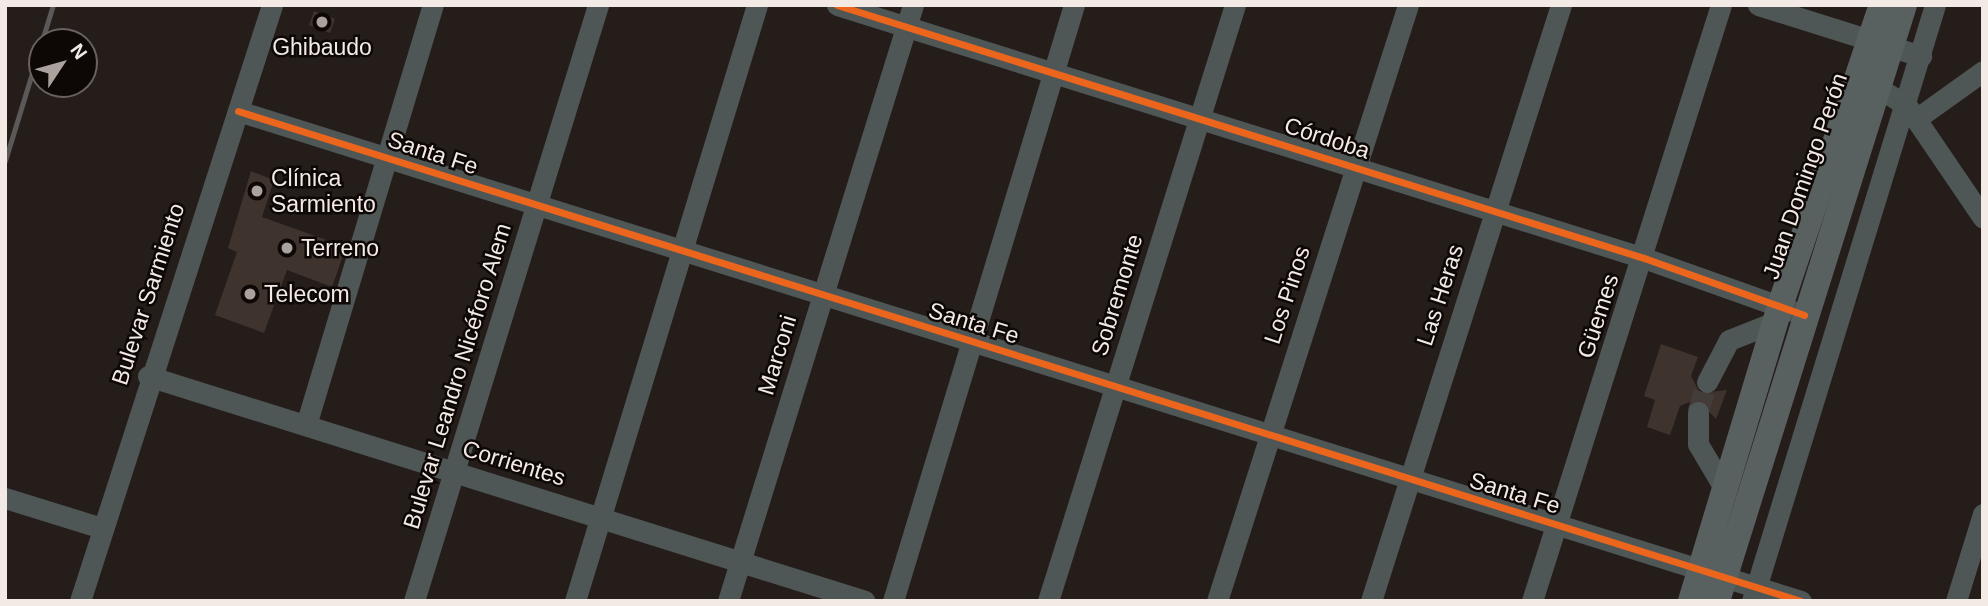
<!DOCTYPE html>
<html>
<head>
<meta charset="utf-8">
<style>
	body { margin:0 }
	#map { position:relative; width:1988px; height:606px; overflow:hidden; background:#251d1a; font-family:Helvetica,sans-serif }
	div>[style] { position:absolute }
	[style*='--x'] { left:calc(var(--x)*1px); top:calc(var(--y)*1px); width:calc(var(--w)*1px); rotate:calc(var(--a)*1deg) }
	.building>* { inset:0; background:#3f332e }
	.minor-tunnel>* { height:21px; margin-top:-10.5px; transform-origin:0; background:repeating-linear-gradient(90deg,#443c38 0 21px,transparent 0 31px) }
	.minor>* { height:21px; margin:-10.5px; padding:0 10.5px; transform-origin:10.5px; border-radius:10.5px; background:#4f5656 }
	.major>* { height:26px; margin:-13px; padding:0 13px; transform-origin:13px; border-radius:13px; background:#586060 }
	.rail>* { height:4.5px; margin:-2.25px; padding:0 2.25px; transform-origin:2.25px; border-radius:2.25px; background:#5a5958 }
	.cycleway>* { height:7px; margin:-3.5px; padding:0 3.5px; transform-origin:3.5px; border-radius:3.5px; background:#eb651d }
	.dots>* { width:19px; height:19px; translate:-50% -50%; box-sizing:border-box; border:4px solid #0d0705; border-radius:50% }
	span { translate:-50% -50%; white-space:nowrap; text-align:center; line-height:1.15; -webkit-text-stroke:5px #0d0705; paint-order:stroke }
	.poi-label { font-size:23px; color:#f3e9e5 }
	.left { translate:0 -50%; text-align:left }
	.street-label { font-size:23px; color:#f3e9e5 }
	.frame { position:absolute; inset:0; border:7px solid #f3e9e5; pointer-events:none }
	.north { position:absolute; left:28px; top:28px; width:70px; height:70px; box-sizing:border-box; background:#0d0705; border:2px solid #69615f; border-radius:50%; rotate:54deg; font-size:19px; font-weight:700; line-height:28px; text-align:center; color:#f3e9e5 }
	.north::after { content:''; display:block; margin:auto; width:24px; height:32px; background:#aba29e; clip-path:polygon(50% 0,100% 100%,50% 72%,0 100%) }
</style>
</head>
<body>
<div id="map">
	<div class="building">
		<i style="clip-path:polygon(314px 11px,335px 19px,330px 33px,309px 25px)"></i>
		<i style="clip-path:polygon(251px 171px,274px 180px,262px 217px,346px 247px,332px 287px,287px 270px,264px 333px,215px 315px,237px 252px,228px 248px)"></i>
		<i style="clip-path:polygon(1661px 344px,1698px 357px,1691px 376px,1700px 393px,1727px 390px,1716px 419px,1697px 399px,1680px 406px,1670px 435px,1647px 427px,1655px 400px,1644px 396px)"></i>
	</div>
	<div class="minor-tunnel">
		<i style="--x:1698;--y:412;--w:31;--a:-73"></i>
	</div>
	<div class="minor">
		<i style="--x:837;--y:5;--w:846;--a:17.41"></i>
		<i style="--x:1644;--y:258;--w:170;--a:19.6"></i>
		<i style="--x:1758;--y:5;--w:171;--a:17.4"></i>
		<i style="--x:1868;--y:81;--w:46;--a:32.7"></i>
		<i style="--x:1907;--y:106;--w:135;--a:55.8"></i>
		<i style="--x:238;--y:111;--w:1638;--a:17.41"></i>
		<i style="--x:1916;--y:119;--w:82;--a:-35.6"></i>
		<i style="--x:148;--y:376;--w:751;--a:17.42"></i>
		<i style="--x:1707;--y:382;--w:47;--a:-62.4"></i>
		<i style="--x:1729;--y:340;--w:49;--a:-21.4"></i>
		<i style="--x:1698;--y:412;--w:32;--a:90"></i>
		<i style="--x:1698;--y:444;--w:51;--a:59.4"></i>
		<i style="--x:306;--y:425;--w:439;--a:-73.2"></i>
		<i style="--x:5;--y:498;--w:102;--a:17.2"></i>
		<i style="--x:80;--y:601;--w:626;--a:-72.14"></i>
		<i style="--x:414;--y:601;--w:624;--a:-72.84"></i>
		<i style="--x:575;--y:601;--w:623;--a:-73.02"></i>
		<i style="--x:728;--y:601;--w:624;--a:-72.76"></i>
		<i style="--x:893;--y:601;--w:623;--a:-73.11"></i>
		<i style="--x:1048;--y:601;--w:625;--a:-72.58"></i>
		<i style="--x:1217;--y:601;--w:626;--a:-72.23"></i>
		<i style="--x:1371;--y:601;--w:626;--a:-72.32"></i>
		<i style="--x:1532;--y:601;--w:625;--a:-72.41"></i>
		<i style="--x:1752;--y:601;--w:623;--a:-72.93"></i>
		<i style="--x:1956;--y:601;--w:91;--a:-72.8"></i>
	</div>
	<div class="major">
		<i style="--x:1691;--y:601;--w:308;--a:-73.2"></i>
		<i style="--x:1780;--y:306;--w:318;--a:-71.3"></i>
		<i style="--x:1717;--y:601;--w:625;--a:-72.58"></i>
	</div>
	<div class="rail">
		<i style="--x:5;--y:161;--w:163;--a:-72.9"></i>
	</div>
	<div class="cycleway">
		<i style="--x:837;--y:5;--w:846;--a:17.41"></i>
		<i style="--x:1644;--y:258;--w:170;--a:19.6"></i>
		<i style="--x:238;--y:111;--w:1638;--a:17.41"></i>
	</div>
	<div class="dots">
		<i style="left:322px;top:22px;background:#aba29e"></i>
		<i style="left:257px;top:191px;background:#aba29e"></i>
		<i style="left:287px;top:248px;background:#aba29e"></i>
		<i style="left:250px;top:294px;background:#aba29e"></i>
	</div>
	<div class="poi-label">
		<span style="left:322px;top:47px">Ghibaudo</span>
		<span class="left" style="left:271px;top:191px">Clínica<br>Sarmiento</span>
		<span class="left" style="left:301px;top:248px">Terreno</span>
		<span class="left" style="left:264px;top:294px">Telecom</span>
	</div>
	<div class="street-label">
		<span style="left:1327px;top:138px;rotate:18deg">Córdoba</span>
		<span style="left:433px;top:153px;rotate:18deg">Santa Fe</span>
		<span style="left:1805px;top:176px;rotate:-71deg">Juan Domingo Perón</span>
		<span style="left:148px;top:294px;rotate:-72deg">Bulevar Sarmiento</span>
		<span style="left:1117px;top:295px;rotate:-73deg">Sobremonte</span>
		<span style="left:1287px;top:295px;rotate:-72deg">Los Pinos</span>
		<span style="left:1440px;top:295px;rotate:-72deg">Las Heras</span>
		<span style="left:1598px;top:316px;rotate:-72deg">Güemes</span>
		<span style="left:974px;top:323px;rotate:17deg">Santa Fe</span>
		<span style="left:777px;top:355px;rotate:-73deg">Marconi</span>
		<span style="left:457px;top:376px;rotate:-73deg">Bulevar Leandro Nicéforo Alem</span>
		<span style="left:514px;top:463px;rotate:17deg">Corrientes</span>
		<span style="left:1515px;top:493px;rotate:17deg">Santa Fe</span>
	</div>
	<div class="frame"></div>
	<div class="north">N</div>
</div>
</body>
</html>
